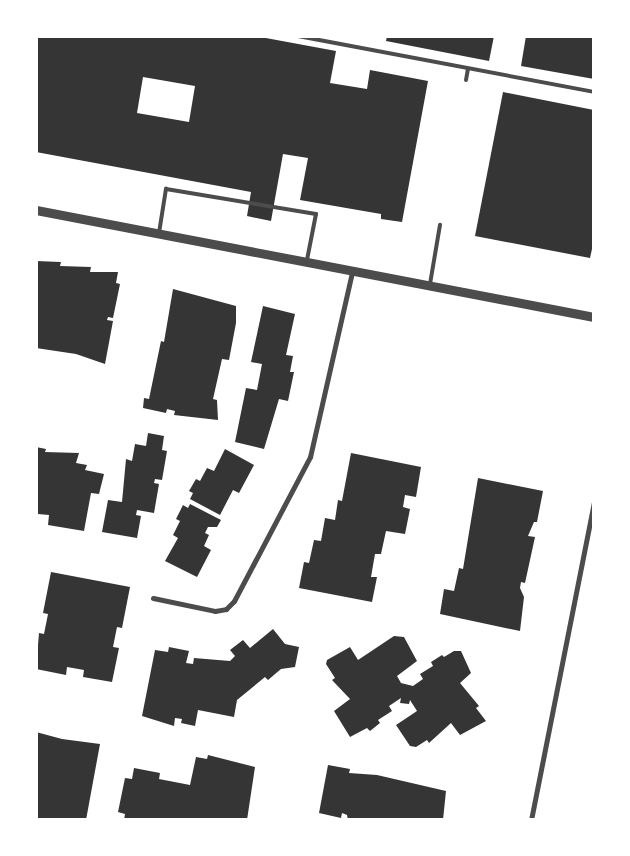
<!DOCTYPE html>
<html>
<head>
<meta charset="utf-8">
<style>
	body { margin:0 }
	#map { position:relative; width:630px; height:856px; overflow:hidden; background:#fff; font-family:"Nunito Sans",sans-serif }
	div>[style] { position:absolute }
	[style*='--x'] { left:calc(var(--x)*1px); top:calc(var(--y)*1px); width:calc(var(--w)*1px); rotate:calc(var(--a)*1deg) }
	.building>* { inset:0; background:#353535 }
	.service>* { height:4px; margin:-2px; padding:0 2px; transform-origin:2px; border-radius:2px; background:#4c4c4c }
	.minor>* { height:5px; margin:-2.5px; padding:0 2.5px; transform-origin:2.5px; border-radius:2.5px; background:#4c4c4c }
	.tertiary>* { height:9px; margin:-4.5px; padding:0 4.5px; transform-origin:4.5px; border-radius:4.5px; background:#4c4c4c }
	span { translate:-50% -50%; white-space:nowrap; text-align:center; line-height:1.15; -webkit-text-stroke:5px #fff; paint-order:stroke }
	.frame { position:absolute; inset:0; border:38px solid #fff; pointer-events:none }
</style>
</head>
<body>
<div id="map">
	<div class="building">
		<i style="clip-path:polygon(evenodd,36px 36px,255px 36px,336px 51px,330px 83px,367px 89px,370px 70px,428px 81px,402px 222px,381px 219px,381px 214px,300px 200px,308px 158px,283px 154px,271px 221px,247px 216px,251px 192px,36px 152px,36px 36px,143px 77px,195px 86px,189px 122px,137px 113px,143px 77px)"></i>
		<i style="clip-path:polygon(387px 36px,494px 36px,489px 61px,386px 41px)"></i>
		<i style="clip-path:polygon(526px 36px,594px 36px,594px 79px,521px 66px)"></i>
		<i style="clip-path:polygon(503px 92px,594px 110px,594px 240px,590px 258px,475px 236px)"></i>
		<i style="clip-path:polygon(36px 261px,61px 262px,60px 266px,91px 267px,90px 272px,118px 272px,116px 283px,120px 284px,113px 318px,108px 317px,107px 320px,113px 321px,105px 364px,76px 354px,36px 348px)"></i>
		<i style="clip-path:polygon(173px 289px,236px 306px,236px 323px,229px 360px,222px 359px,213px 399px,217px 400px,218px 420px,174px 415px,175px 411px,167px 409px,166px 413px,143px 408px,144px 398px,149px 399px,161px 341px,164px 342px)"></i>
		<i style="clip-path:polygon(263px 306px,295px 314px,286px 355px,293px 356px,290px 372px,294px 372px,288px 401px,279px 399px,264px 449px,235px 442px,246px 388px,257px 390px,262px 364px,251px 362px)"></i>
		<i style="clip-path:polygon(148px 433px,164px 436px,162px 450px,167px 451px,162px 480px,155px 479px,154px 483px,159px 484px,154px 513px,137px 510px,136px 515px,141px 516px,137px 538px,102px 532px,108px 500px,122px 502px,126px 459px,132px 461px,135px 444px,146px 446px)"></i>
		<i style="clip-path:polygon(36px 447px,46px 449px,45px 452px,79px 453px,76px 463px,87px 465px,85px 470px,104px 474px,99px 494px,91px 493px,84px 531px,48px 525px,49px 515px,38px 514px)"></i>
		<i style="clip-path:polygon(225px 449px,254px 465px,239px 493px,233px 490px,220px 515px,190px 499px,193px 493px,189px 491px,196px 479px,200px 481px,207px 468px,214px 471px)"></i>
		<i style="clip-path:polygon(351px 453px,421px 467px,416px 497px,405px 495px,403px 507px,410px 509px,405px 534px,386px 531px,381px 554px,375px 554px,371px 577px,377px 577px,372px 602px,299px 588px,304px 562px,309px 563px,314px 540px,321px 541px,325px 518px,335px 520px,338px 500px,342px 501px)"></i>
		<i style="clip-path:polygon(478px 478px,543px 491px,537px 522px,534px 522px,528px 536px,535px 537px,525px 583px,521px 582px,520px 588px,524px 597px,520px 631px,440px 614px,444px 589px,454px 591px,459px 568px,463px 569px)"></i>
		<i style="clip-path:polygon(190px 504px,221px 520px,217px 527px,208px 527px,205px 533px,209px 535px,204px 546px,211px 550px,197px 577px,165px 561px,178px 538px,173px 535px,180px 521px,176px 519px,183px 505px,188px 508px)"></i>
		<i style="clip-path:polygon(51px 572px,130px 587px,122px 628px,117px 627px,113px 647px,119px 648px,112px 682px,83px 677px,84px 670px,67px 667px,66px 675px,36px 669px,39px 633px,44px 634px,48px 614px,43px 613px)"></i>
		<i style="clip-path:polygon(273px 629px,285px 644px,299px 647px,295px 667px,281px 669px,268px 680px,265px 677px,237px 700px,234px 717px,198px 710px,195px 726px,181px 723px,182px 719px,175px 718px,174px 726px,142px 716px,155px 650px,168px 652px,169px 647px,189px 651px,186px 663px,193px 664px,194px 658px,230px 661px,235px 656px,230px 650px,243px 640px,250px 648px)"></i>
		<i style="clip-path:polygon(394px 636px,404px 637px,417px 661px,397px 676px,401px 683px,413px 686px,423px 679px,420px 674px,433px 666px,431px 662px,442px 655px,444px 657px,454px 651px,461px 651px,471px 673px,460px 683px,479px 706px,476px 708px,486px 721px,460px 735px,451px 723px,429px 743px,427px 740px,416px 747px,410px 746px,396px 725px,417px 711px,410px 700px,409px 704px,400px 703px,401px 698px,389px 706px,392px 711px,378px 720px,380px 723px,370px 731px,367px 728px,350px 737px,334px 711px,350px 699px,332px 680px,335px 678px,326px 664px,327px 660px,350px 647px,358px 660px)"></i>
		<i style="clip-path:polygon(36px 732px,62px 739px,100px 744px,86px 820px,36px 820px)"></i>
		<i style="clip-path:polygon(208px 755px,255px 767px,247px 820px,124px 820px,125px 814px,118px 812px,125px 778px,132px 779px,134px 768px,160px 773px,159px 779px,190px 785px,196px 757px,207px 759px)"></i>
		<i style="clip-path:polygon(328px 765px,350px 769px,349px 773px,377px 775px,446px 791px,443px 820px,348px 820px,347px 815px,342px 813px,341px 818px,319px 813px)"></i>
	</div>
	<div class="service">
		<i style="--x:298;--y:36;--w:301;--a:10.7"></i>
		<i style="--x:466;--y:80;--w:11;--a:-80"></i>
		<i style="--x:159;--y:233;--w:45;--a:-81"></i>
		<i style="--x:166;--y:189;--w:152;--a:9.5"></i>
		<i style="--x:316;--y:214;--w:47;--a:101.1"></i>
		<i style="--x:430;--y:284;--w:60;--a:-80.4"></i>
	</div>
	<div class="minor">
		<i style="--x:153;--y:598;--w:63;--a:11.8"></i>
		<i style="--x:215;--y:611;--w:11;--a:-10"></i>
		<i style="--x:226;--y:609;--w:11;--a:-45"></i>
		<i style="--x:234;--y:601;--w:163;--a:-62.2"></i>
		<i style="--x:310;--y:457;--w:190;--a:-77.2"></i>
		<i style="--x:531;--y:820;--w:325;--a:-78.8"></i>
	</div>
	<div class="tertiary">
		<i style="--x:36;--y:210;--w:568;--a:10.86"></i>
	</div>
	<div class="frame"></div>
</div>
</body>
</html>
